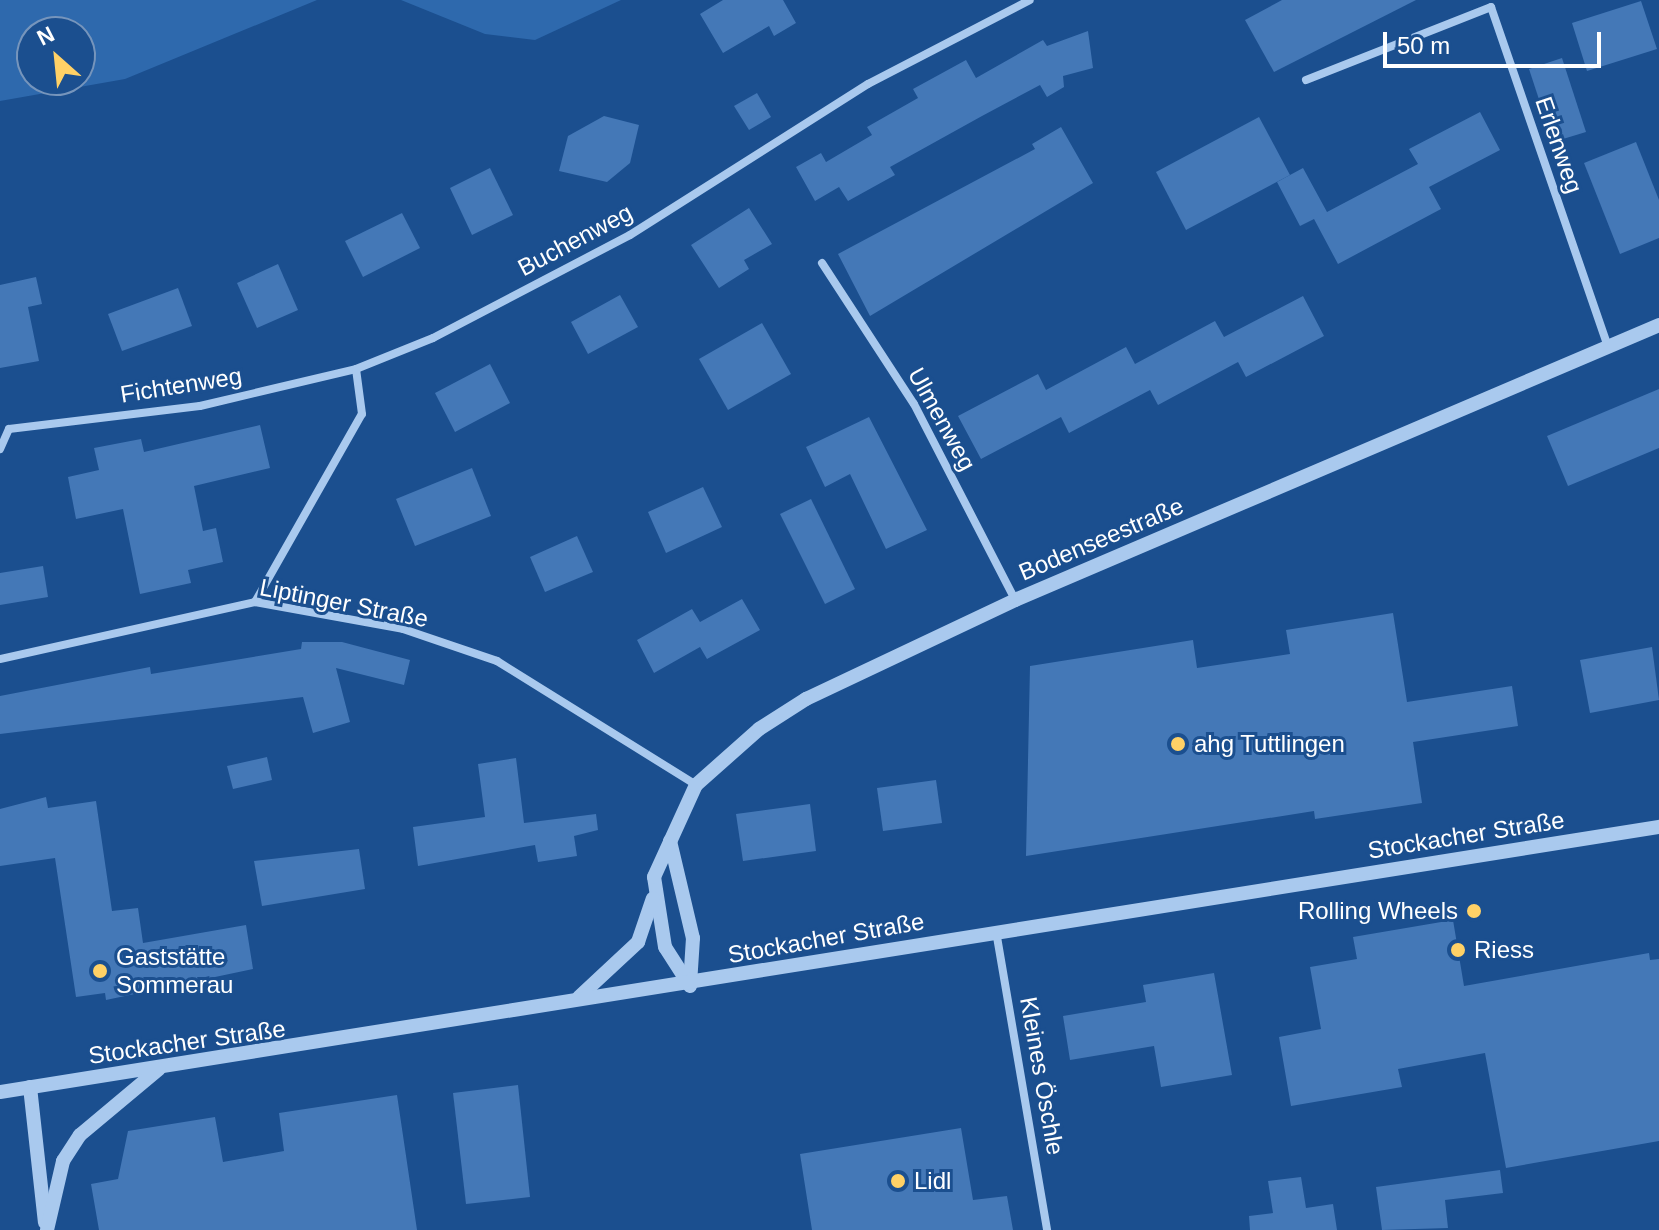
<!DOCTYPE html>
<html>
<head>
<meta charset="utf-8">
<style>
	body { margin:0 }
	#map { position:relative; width:1659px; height:1230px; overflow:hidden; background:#1b4f8f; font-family:Helvetica,sans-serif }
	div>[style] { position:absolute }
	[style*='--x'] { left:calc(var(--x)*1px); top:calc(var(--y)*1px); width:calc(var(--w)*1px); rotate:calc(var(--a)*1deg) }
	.green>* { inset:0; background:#2e69ad }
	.building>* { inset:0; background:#4478b7 }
	.minor>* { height:8px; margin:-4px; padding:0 4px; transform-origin:4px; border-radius:4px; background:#a9c9ee }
	.tertiary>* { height:14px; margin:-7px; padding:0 7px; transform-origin:7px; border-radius:7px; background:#a9c9ee }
	.dots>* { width:22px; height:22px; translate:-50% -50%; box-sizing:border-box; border:4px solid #1b4f8f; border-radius:50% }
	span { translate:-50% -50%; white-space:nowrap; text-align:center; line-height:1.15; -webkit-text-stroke:6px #1b4f8f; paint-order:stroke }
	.street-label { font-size:24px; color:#fff }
	.poi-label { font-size:24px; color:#fff }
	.left { translate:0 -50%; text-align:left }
	.right { translate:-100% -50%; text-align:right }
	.north { position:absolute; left:16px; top:16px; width:80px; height:80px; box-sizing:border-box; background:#1b4f8f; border:2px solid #7695bc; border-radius:50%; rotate:333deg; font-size:22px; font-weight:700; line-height:32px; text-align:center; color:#fff }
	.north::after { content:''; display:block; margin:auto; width:28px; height:36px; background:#ffd166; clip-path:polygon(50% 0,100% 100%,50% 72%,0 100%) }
	.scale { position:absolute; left:1383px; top:32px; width:218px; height:36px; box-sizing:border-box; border:4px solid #fff; border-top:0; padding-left:10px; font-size:24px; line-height:28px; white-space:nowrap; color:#fff; -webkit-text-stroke:6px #1b4f8f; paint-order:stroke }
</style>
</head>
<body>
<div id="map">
	<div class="green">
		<i style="clip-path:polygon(evenodd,0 0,317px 0,125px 79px,0 101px,0 0,80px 32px,80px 80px,32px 80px,32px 32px,80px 32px)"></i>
		<i style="clip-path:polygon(401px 0,621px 0,535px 40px,485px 34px)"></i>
	</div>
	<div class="building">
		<i style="clip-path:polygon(723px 0,783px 0,796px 23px,774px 36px,769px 26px,723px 53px,700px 14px)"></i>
		<i style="clip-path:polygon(1282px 0,1416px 0,1274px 72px,1245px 20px)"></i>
		<i style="clip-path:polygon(1641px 1px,1657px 49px,1587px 71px,1572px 23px)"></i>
		<i style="clip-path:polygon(1088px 31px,1093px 68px,1063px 76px,1064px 87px,1047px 97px,1040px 85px,982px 116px,890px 167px,895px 175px,848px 201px,839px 187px,815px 201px,796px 167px,821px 153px,826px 162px,872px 135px,867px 127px,918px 98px,913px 89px,966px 60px,976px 78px,1043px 40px,1047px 46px)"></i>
		<i style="clip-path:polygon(1562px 58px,1586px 132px,1553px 142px,1529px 69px)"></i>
		<i style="clip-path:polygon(757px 93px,771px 117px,749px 130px,734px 106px)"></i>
		<i style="clip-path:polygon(1480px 112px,1500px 150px,1429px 187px,1441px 209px,1338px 264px,1314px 219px,1300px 226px,1277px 182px,1303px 168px,1327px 212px,1418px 164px,1409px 149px)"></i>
		<i style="clip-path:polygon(604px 116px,639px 125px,630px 163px,607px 182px,559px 171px,568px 136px)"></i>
		<i style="clip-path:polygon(1259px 117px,1290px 175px,1186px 230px,1156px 172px)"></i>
		<i style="clip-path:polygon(1061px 127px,1093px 183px,870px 316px,838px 254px,1035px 149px,1032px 144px)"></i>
		<i style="clip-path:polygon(1636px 142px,1659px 200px,1659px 238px,1620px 254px,1584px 163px)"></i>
		<i style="clip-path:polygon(490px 168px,513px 215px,472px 235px,450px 188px)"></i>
		<i style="clip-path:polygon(749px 208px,772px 244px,744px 260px,749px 269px,719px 288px,691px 245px)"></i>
		<i style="clip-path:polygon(402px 213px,420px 248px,363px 277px,345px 241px)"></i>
		<i style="clip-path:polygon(278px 264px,298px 310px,257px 328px,237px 283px)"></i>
		<i style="clip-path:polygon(36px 277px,42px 304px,28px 307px,39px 361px,0 368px,0 285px)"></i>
		<i style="clip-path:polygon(178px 288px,192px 326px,122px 351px,108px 314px)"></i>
		<i style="clip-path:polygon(620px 295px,638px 327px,588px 354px,571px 322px)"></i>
		<i style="clip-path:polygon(1303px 296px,1324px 336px,1246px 377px,1238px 362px,1158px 405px,1150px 390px,1069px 433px,1061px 417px,981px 459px,958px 416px,1038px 374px,1046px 390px,1126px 347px,1135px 364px,1215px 321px,1224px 337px)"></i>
		<i style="clip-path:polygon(762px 323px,791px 374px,728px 410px,699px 359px)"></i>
		<i style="clip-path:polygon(490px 364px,510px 403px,455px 432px,435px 393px)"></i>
		<i style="clip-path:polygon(1659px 389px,1659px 448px,1568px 486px,1547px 436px)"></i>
		<i style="clip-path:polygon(869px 417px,927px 530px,886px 549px,850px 474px,825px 487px,806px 447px)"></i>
		<i style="clip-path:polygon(260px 425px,270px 468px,194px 486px,203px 531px,216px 528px,223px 562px,188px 570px,191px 583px,140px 594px,123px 509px,76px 519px,68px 477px,99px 470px,94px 448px,141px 439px,144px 452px)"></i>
		<i style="clip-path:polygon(472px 468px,491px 516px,415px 546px,396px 499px)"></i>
		<i style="clip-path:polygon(703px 487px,722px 527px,666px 553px,648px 512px)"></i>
		<i style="clip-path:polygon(811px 499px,855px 589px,825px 604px,780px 514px)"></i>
		<i style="clip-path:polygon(577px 536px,593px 572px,545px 592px,530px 557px)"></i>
		<i style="clip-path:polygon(43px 566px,48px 597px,0 605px,0 573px)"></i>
		<i style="clip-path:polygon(742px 599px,760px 630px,707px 659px,700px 647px,654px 673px,637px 640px,692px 609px,700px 622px)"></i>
		<i style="clip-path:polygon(1393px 613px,1407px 702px,1512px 686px,1518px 726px,1413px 742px,1422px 803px,1315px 819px,1314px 811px,1026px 856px,1030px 666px,1193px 640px,1197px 668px,1290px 654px,1286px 630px)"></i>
		<i style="clip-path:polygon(302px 642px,342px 642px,410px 660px,404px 685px,336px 668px,350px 722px,313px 733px,303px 697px,0 734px,0 696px,150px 667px,151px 674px,301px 649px)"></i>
		<i style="clip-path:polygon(1652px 647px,1659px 700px,1590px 713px,1580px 660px)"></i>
		<i style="clip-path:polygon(267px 757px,272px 780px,233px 789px,227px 766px)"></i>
		<i style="clip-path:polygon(516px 758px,524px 823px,596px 814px,598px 830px,574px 836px,577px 856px,538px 862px,535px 845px,418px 866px,413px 827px,485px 817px,478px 764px)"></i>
		<i style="clip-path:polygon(936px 780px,942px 823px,883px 831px,877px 788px)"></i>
		<i style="clip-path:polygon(46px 797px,48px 808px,96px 801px,112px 911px,138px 908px,143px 943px,246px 925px,253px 969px,106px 1000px,105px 993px,76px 997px,55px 858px,0 866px,0 809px)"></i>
		<i style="clip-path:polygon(810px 804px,816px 851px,743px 861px,736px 814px)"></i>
		<i style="clip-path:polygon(359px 849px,365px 889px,262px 906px,254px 861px)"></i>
		<i style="clip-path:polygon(1453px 920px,1464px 986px,1649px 953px,1650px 960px,1659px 959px,1659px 1141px,1506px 1168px,1485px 1053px,1398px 1069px,1402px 1087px,1291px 1106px,1279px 1037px,1321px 1029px,1310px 967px,1357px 959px,1353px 937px)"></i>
		<i style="clip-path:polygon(1214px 973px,1232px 1075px,1161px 1087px,1154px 1046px,1070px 1060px,1063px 1016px,1146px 1002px,1143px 985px)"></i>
		<i style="clip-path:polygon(518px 1085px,530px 1197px,466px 1204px,453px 1093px)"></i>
		<i style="clip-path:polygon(397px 1095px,417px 1230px,99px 1230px,91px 1184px,118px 1179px,128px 1131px,215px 1117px,223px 1162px,284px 1151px,279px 1113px)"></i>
		<i style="clip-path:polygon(961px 1128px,973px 1200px,1007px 1196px,1013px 1230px,812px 1230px,800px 1154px)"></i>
		<i style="clip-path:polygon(1500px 1170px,1503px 1193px,1445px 1200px,1448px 1228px,1382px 1230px,1376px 1187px)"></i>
		<i style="clip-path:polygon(1301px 1177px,1306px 1208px,1333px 1204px,1337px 1230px,1250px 1230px,1249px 1216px,1273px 1213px,1268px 1181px)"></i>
	</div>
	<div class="minor">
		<i style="--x:1306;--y:80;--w:199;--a:-21.5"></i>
		<i style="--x:1491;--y:7;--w:360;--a:71"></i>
		<i style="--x:822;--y:263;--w:168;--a:56.9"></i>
		<i style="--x:914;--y:404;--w:220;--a:62.7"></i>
		<i style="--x:0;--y:449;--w:22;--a:-66"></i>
		<i style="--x:9;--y:429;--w:192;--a:-6.9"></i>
		<i style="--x:200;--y:406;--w:160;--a:-13.3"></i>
		<i style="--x:255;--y:602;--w:216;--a:-60.4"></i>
		<i style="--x:362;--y:414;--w:45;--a:-97.6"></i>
		<i style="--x:356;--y:369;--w:83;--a:-21.9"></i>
		<i style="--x:433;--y:338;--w:222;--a:-27.6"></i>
		<i style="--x:630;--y:235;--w:282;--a:-32.4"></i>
		<i style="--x:868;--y:84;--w:182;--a:-27.4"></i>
		<i style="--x:0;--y:659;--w:261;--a:-12.6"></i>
		<i style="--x:255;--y:602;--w:150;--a:10.3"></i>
		<i style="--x:403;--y:629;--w:99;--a:18.8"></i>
		<i style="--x:497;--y:661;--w:234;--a:31.9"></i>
		<i style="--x:996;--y:931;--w:303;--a:80.3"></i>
	</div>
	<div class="tertiary">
		<i style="--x:670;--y:841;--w:100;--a:76.7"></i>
		<i style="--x:693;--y:938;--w:47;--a:93.7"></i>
		<i style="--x:690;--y:986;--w:46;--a:-122.7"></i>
		<i style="--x:665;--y:947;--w:71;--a:-98.9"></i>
		<i style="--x:654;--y:877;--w:101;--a:-65.5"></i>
		<i style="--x:696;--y:785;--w:84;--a:-41.6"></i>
		<i style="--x:759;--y:729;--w:56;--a:-32.6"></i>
		<i style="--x:806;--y:699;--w:231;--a:-25.3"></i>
		<i style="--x:1015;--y:600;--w:700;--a:-23.12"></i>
		<i style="--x:579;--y:997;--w:81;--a:-43"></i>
		<i style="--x:638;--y:942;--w:46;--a:-71.2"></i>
		<i style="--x:30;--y:1087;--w:136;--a:83.7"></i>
		<i style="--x:0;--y:1092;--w:1680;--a:-9.08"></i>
		<i style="--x:47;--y:1230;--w:71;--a:-76.9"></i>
		<i style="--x:63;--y:1161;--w:31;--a:-57"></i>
		<i style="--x:80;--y:1135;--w:103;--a:-39.9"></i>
	</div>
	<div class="dots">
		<i style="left:1178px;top:744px;background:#ffd166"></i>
		<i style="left:1474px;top:911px;background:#ffd166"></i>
		<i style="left:1458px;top:950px;background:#ffd166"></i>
		<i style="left:100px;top:971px;background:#ffd166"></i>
		<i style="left:898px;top:1181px;background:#ffd166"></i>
	</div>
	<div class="street-label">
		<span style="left:1559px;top:145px;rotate:71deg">Erlenweg</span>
		<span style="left:575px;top:240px;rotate:-28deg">Buchenweg</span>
		<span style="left:181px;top:385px;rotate:-9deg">Fichtenweg</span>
		<span style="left:942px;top:419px;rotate:61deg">Ulmenweg</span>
		<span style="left:1101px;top:539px;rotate:-23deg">Bodenseestraße</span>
		<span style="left:344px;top:603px;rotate:11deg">Liptinger Straße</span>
		<span style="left:1466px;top:835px;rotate:-9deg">Stockacher Straße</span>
		<span style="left:826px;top:938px;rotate:-10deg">Stockacher Straße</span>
		<span style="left:187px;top:1042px;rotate:-8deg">Stockacher Straße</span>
		<span style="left:1042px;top:1076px;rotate:80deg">Kleines Öschle</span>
	</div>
	<div class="poi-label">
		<span class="left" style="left:1194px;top:744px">ahg Tuttlingen</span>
		<span class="right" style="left:1458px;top:911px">Rolling Wheels</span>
		<span class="left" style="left:1474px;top:950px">Riess</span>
		<span class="left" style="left:116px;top:971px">Gaststätte<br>Sommerau</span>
		<span class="left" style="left:914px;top:1181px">Lidl</span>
	</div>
	<div class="north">N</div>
	<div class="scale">50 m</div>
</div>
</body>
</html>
